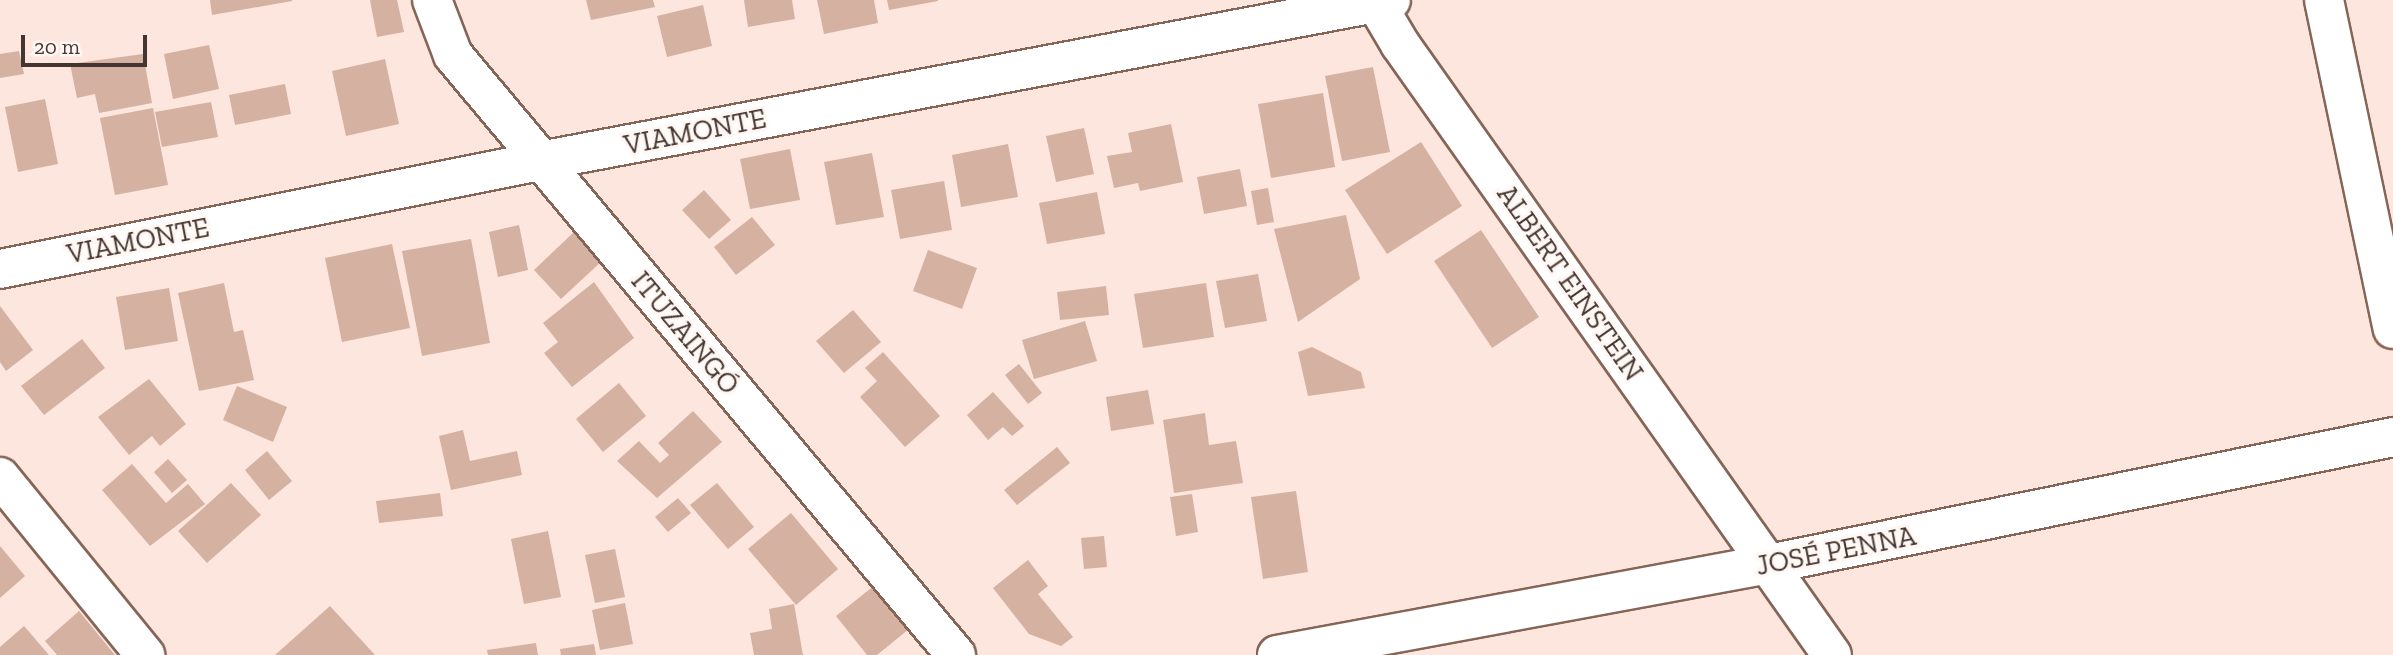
<!DOCTYPE html>
<html>
<head>
<meta charset="utf-8">
<style>
	body { margin:0 }
	#map { position:relative; width:2393px; height:655px; overflow:hidden; background:#fde6dd; font-family:"Zilla Slab",serif }
	div>[style] { position:absolute }
	[style*='--x'] { left:calc(var(--x)*1px); top:calc(var(--y)*1px); width:calc(var(--w)*1px); rotate:calc(var(--a)*1deg) }
	.building>* { inset:0; background:#d5b1a2 }
	.roads { filter:drop-shadow(2px 0 #856557) drop-shadow(-2px 0 #856557) drop-shadow(0 2px #856557) drop-shadow(0 -2px #856557) }
	.minor>* { height:38px; margin:-19px; padding:0 19px; transform-origin:19px; border-radius:19px; background:#fff }
	span { translate:-50% -50%; white-space:nowrap; text-align:center; line-height:1.15; -webkit-text-stroke:6px #fff7f4; paint-order:stroke }
	.street-label { font-size:28px; color:#43352f }
	.scale { position:absolute; left:21px; top:35px; width:126px; height:32px; box-sizing:border-box; border:4px solid #43352f; border-top:0; padding-left:9px; font-size:21px; line-height:24px; white-space:nowrap; color:#43352f; -webkit-text-stroke:5px #fff7f4; paint-order:stroke }
</style>
</head>
<body>
<div id="map">
	<div class="building">
		<i style="clip-path:polygon(210px 0,292px 0,292px 1px,212px 15px)"></i>
		<i style="clip-path:polygon(370px 0,397px 0,404px 32px,377px 37px)"></i>
		<i style="clip-path:polygon(586px 0,653px 0,655px 7px,591px 20px)"></i>
		<i style="clip-path:polygon(744px 0,792px 0,795px 19px,748px 27px)"></i>
		<i style="clip-path:polygon(817px 0,874px 0,878px 23px,824px 34px)"></i>
		<i style="clip-path:polygon(887px 0,938px 0,938px 1px,889px 10px)"></i>
		<i style="clip-path:polygon(703px 5px,712px 46px,667px 57px,657px 16px)"></i>
		<i style="clip-path:polygon(209px 45px,219px 89px,173px 99px,164px 54px)"></i>
		<i style="clip-path:polygon(19px 51px,24px 74px,0 78px,0 54px)"></i>
		<i style="clip-path:polygon(143px 54px,152px 103px,99px 113px,95px 94px,77px 98px,70px 64px)"></i>
		<i style="clip-path:polygon(385px 59px,399px 124px,346px 136px,332px 71px)"></i>
		<i style="clip-path:polygon(1373px 67px,1390px 152px,1342px 161px,1325px 76px)"></i>
		<i style="clip-path:polygon(285px 84px,291px 114px,235px 125px,229px 95px)"></i>
		<i style="clip-path:polygon(1323px 93px,1335px 167px,1271px 178px,1258px 104px)"></i>
		<i style="clip-path:polygon(45px 99px,58px 164px,18px 172px,5px 107px)"></i>
		<i style="clip-path:polygon(211px 102px,218px 137px,162px 147px,155px 112px)"></i>
		<i style="clip-path:polygon(153px 108px,168px 185px,115px 195px,100px 118px)"></i>
		<i style="clip-path:polygon(1171px 124px,1183px 182px,1140px 191px,1138px 183px,1114px 188px,1107px 156px,1132px 152px,1128px 133px)"></i>
		<i style="clip-path:polygon(1084px 128px,1094px 174px,1056px 182px,1046px 136px)"></i>
		<i style="clip-path:polygon(1421px 142px,1462px 206px,1387px 254px,1345px 190px)"></i>
		<i style="clip-path:polygon(1008px 144px,1018px 197px,961px 207px,952px 155px)"></i>
		<i style="clip-path:polygon(790px 149px,800px 200px,750px 209px,740px 159px)"></i>
		<i style="clip-path:polygon(872px 153px,884px 217px,836px 225px,824px 162px)"></i>
		<i style="clip-path:polygon(1240px 169px,1247px 206px,1204px 214px,1197px 177px)"></i>
		<i style="clip-path:polygon(944px 181px,952px 230px,900px 239px,891px 190px)"></i>
		<i style="clip-path:polygon(1268px 188px,1274px 222px,1257px 225px,1251px 191px)"></i>
		<i style="clip-path:polygon(704px 190px,731px 220px,709px 239px,682px 210px)"></i>
		<i style="clip-path:polygon(1097px 192px,1105px 234px,1047px 244px,1039px 203px)"></i>
		<i style="clip-path:polygon(1346px 215px,1360px 279px,1298px 322px,1274px 229px)"></i>
		<i style="clip-path:polygon(752px 217px,775px 245px,736px 275px,714px 247px)"></i>
		<i style="clip-path:polygon(519px 225px,528px 270px,498px 277px,489px 232px)"></i>
		<i style="clip-path:polygon(1481px 230px,1539px 317px,1492px 348px,1434px 261px)"></i>
		<i style="clip-path:polygon(575px 231px,603px 260px,561px 299px,534px 270px)"></i>
		<i style="clip-path:polygon(471px 239px,490px 343px,422px 356px,402px 251px)"></i>
		<i style="clip-path:polygon(392px 244px,410px 328px,342px 342px,325px 258px)"></i>
		<i style="clip-path:polygon(928px 250px,977px 268px,962px 309px,913px 291px)"></i>
		<i style="clip-path:polygon(1258px 274px,1267px 321px,1225px 328px,1216px 281px)"></i>
		<i style="clip-path:polygon(594px 282px,634px 338px,572px 387px,544px 353px,558px 342px,543px 323px)"></i>
		<i style="clip-path:polygon(224px 283px,234px 332px,243px 330px,254px 380px,199px 391px,178px 293px)"></i>
		<i style="clip-path:polygon(1206px 283px,1214px 337px,1143px 348px,1134px 294px)"></i>
		<i style="clip-path:polygon(1106px 286px,1109px 315px,1060px 320px,1057px 292px)"></i>
		<i style="clip-path:polygon(169px 288px,178px 341px,125px 350px,116px 297px)"></i>
		<i style="clip-path:polygon(0 306px,33px 350px,6px 371px,0 362px)"></i>
		<i style="clip-path:polygon(853px 310px,881px 342px,844px 373px,816px 341px)"></i>
		<i style="clip-path:polygon(1085px 321px,1097px 361px,1034px 379px,1022px 340px)"></i>
		<i style="clip-path:polygon(82px 339px,105px 368px,44px 415px,21px 386px)"></i>
		<i style="clip-path:polygon(1312px 347px,1361px 372px,1365px 388px,1308px 396px,1298px 352px)"></i>
		<i style="clip-path:polygon(883px 352px,940px 416px,905px 447px,860px 397px,877px 381px,865px 368px)"></i>
		<i style="clip-path:polygon(1019px 364px,1042px 393px,1028px 404px,1005px 375px)"></i>
		<i style="clip-path:polygon(149px 379px,186px 424px,160px 446px,152px 436px,129px 455px,98px 417px)"></i>
		<i style="clip-path:polygon(619px 383px,646px 416px,603px 452px,576px 419px)"></i>
		<i style="clip-path:polygon(237px 386px,287px 407px,273px 442px,223px 420px)"></i>
		<i style="clip-path:polygon(1148px 390px,1154px 424px,1111px 431px,1106px 397px)"></i>
		<i style="clip-path:polygon(993px 392px,1024px 426px,1012px 436px,1003px 427px,988px 440px,967px 415px)"></i>
		<i style="clip-path:polygon(693px 411px,722px 442px,657px 498px,617px 461px,639px 441px,660px 463px,669px 455px,658px 443px)"></i>
		<i style="clip-path:polygon(1205px 413px,1209px 445px,1236px 441px,1243px 483px,1174px 493px,1163px 420px)"></i>
		<i style="clip-path:polygon(463px 430px,470px 461px,517px 451px,522px 475px,451px 490px,439px 436px)"></i>
		<i style="clip-path:polygon(1057px 447px,1070px 463px,1017px 505px,1004px 490px)"></i>
		<i style="clip-path:polygon(267px 451px,292px 481px,269px 500px,245px 470px)"></i>
		<i style="clip-path:polygon(168px 459px,187px 480px,172px 493px,154px 472px)"></i>
		<i style="clip-path:polygon(132px 464px,166px 503px,188px 484px,205px 504px,150px 546px,102px 490px)"></i>
		<i style="clip-path:polygon(231px 483px,261px 515px,207px 563px,178px 531px)"></i>
		<i style="clip-path:polygon(717px 483px,754px 527px,728px 549px,690px 505px)"></i>
		<i style="clip-path:polygon(1296px 491px,1308px 572px,1263px 579px,1251px 497px)"></i>
		<i style="clip-path:polygon(440px 493px,443px 516px,379px 523px,376px 501px)"></i>
		<i style="clip-path:polygon(1192px 494px,1198px 532px,1176px 536px,1170px 497px)"></i>
		<i style="clip-path:polygon(678px 498px,691px 513px,668px 532px,655px 517px)"></i>
		<i style="clip-path:polygon(791px 513px,838px 569px,796px 605px,748px 549px)"></i>
		<i style="clip-path:polygon(548px 531px,561px 597px,524px 604px,511px 539px)"></i>
		<i style="clip-path:polygon(1104px 536px,1107px 567px,1084px 569px,1081px 538px)"></i>
		<i style="clip-path:polygon(0 546px,25px 576px,0 598px)"></i>
		<i style="clip-path:polygon(615px 549px,625px 597px,595px 603px,585px 555px)"></i>
		<i style="clip-path:polygon(1028px 560px,1048px 586px,1038px 594px,1073px 637px,1061px 646px,1029px 634px,993px 588px)"></i>
		<i style="clip-path:polygon(875px 585px,909px 629px,877px 655px,867px 655px,836px 616px)"></i>
		<i style="clip-path:polygon(625px 603px,633px 644px,600px 650px,592px 610px)"></i>
		<i style="clip-path:polygon(794px 604px,803px 655px,754px 655px,750px 633px,772px 629px,769px 609px)"></i>
		<i style="clip-path:polygon(330px 606px,375px 655px,275px 655px)"></i>
		<i style="clip-path:polygon(79px 611px,115px 655px,57px 655px,45px 641px)"></i>
		<i style="clip-path:polygon(24px 626px,49px 655px,0 655px,0 647px)"></i>
		<i style="clip-path:polygon(536px 643px,538px 655px,488px 655px,487px 650px)"></i>
		<i style="clip-path:polygon(594px 644px,596px 655px,561px 655px,560px 649px)"></i>
	</div>
	<div class="roads">
		<div class="minor">
			<i style="--x:432;--y:0;--w:59;--a:69.1"></i>
			<i style="--x:453;--y:55;--w:783;--a:50.03"></i>
			<i style="--x:1374;--y:0;--w:51;--a:59.4"></i>
			<i style="--x:1400;--y:44;--w:748;--a:54.74"></i>
			<i style="--x:2324;--y:0;--w:336;--a:78.2"></i>
			<i style="--x:0;--y:269;--w:551;--a:-11.31"></i>
			<i style="--x:540;--y:161;--w:866;--a:-10.71"></i>
			<i style="--x:0;--y:477;--w:230;--a:50.8"></i>
			<i style="--x:1277;--y:655;--w:500;--a:-10.48"></i>
			<i style="--x:1769;--y:564;--w:637;--a:-11.5"></i>
		</div>
	</div>
	<div class="street-label">
		<span style="left:695px;top:132px;rotate:-11deg">VIAMONTE</span>
		<span style="left:138px;top:241px;rotate:-11deg">VIAMONTE</span>
		<span style="left:1570px;top:283px;rotate:55deg">ALBERT EINSTEIN</span>
		<span style="left:685px;top:333px;rotate:50deg">ITUZAINGÓ</span>
		<span style="left:1836px;top:551px;rotate:-11deg">JOSÉ PENNA</span>
	</div>
	<div class="scale">20 m</div>
</div>
</body>
</html>
